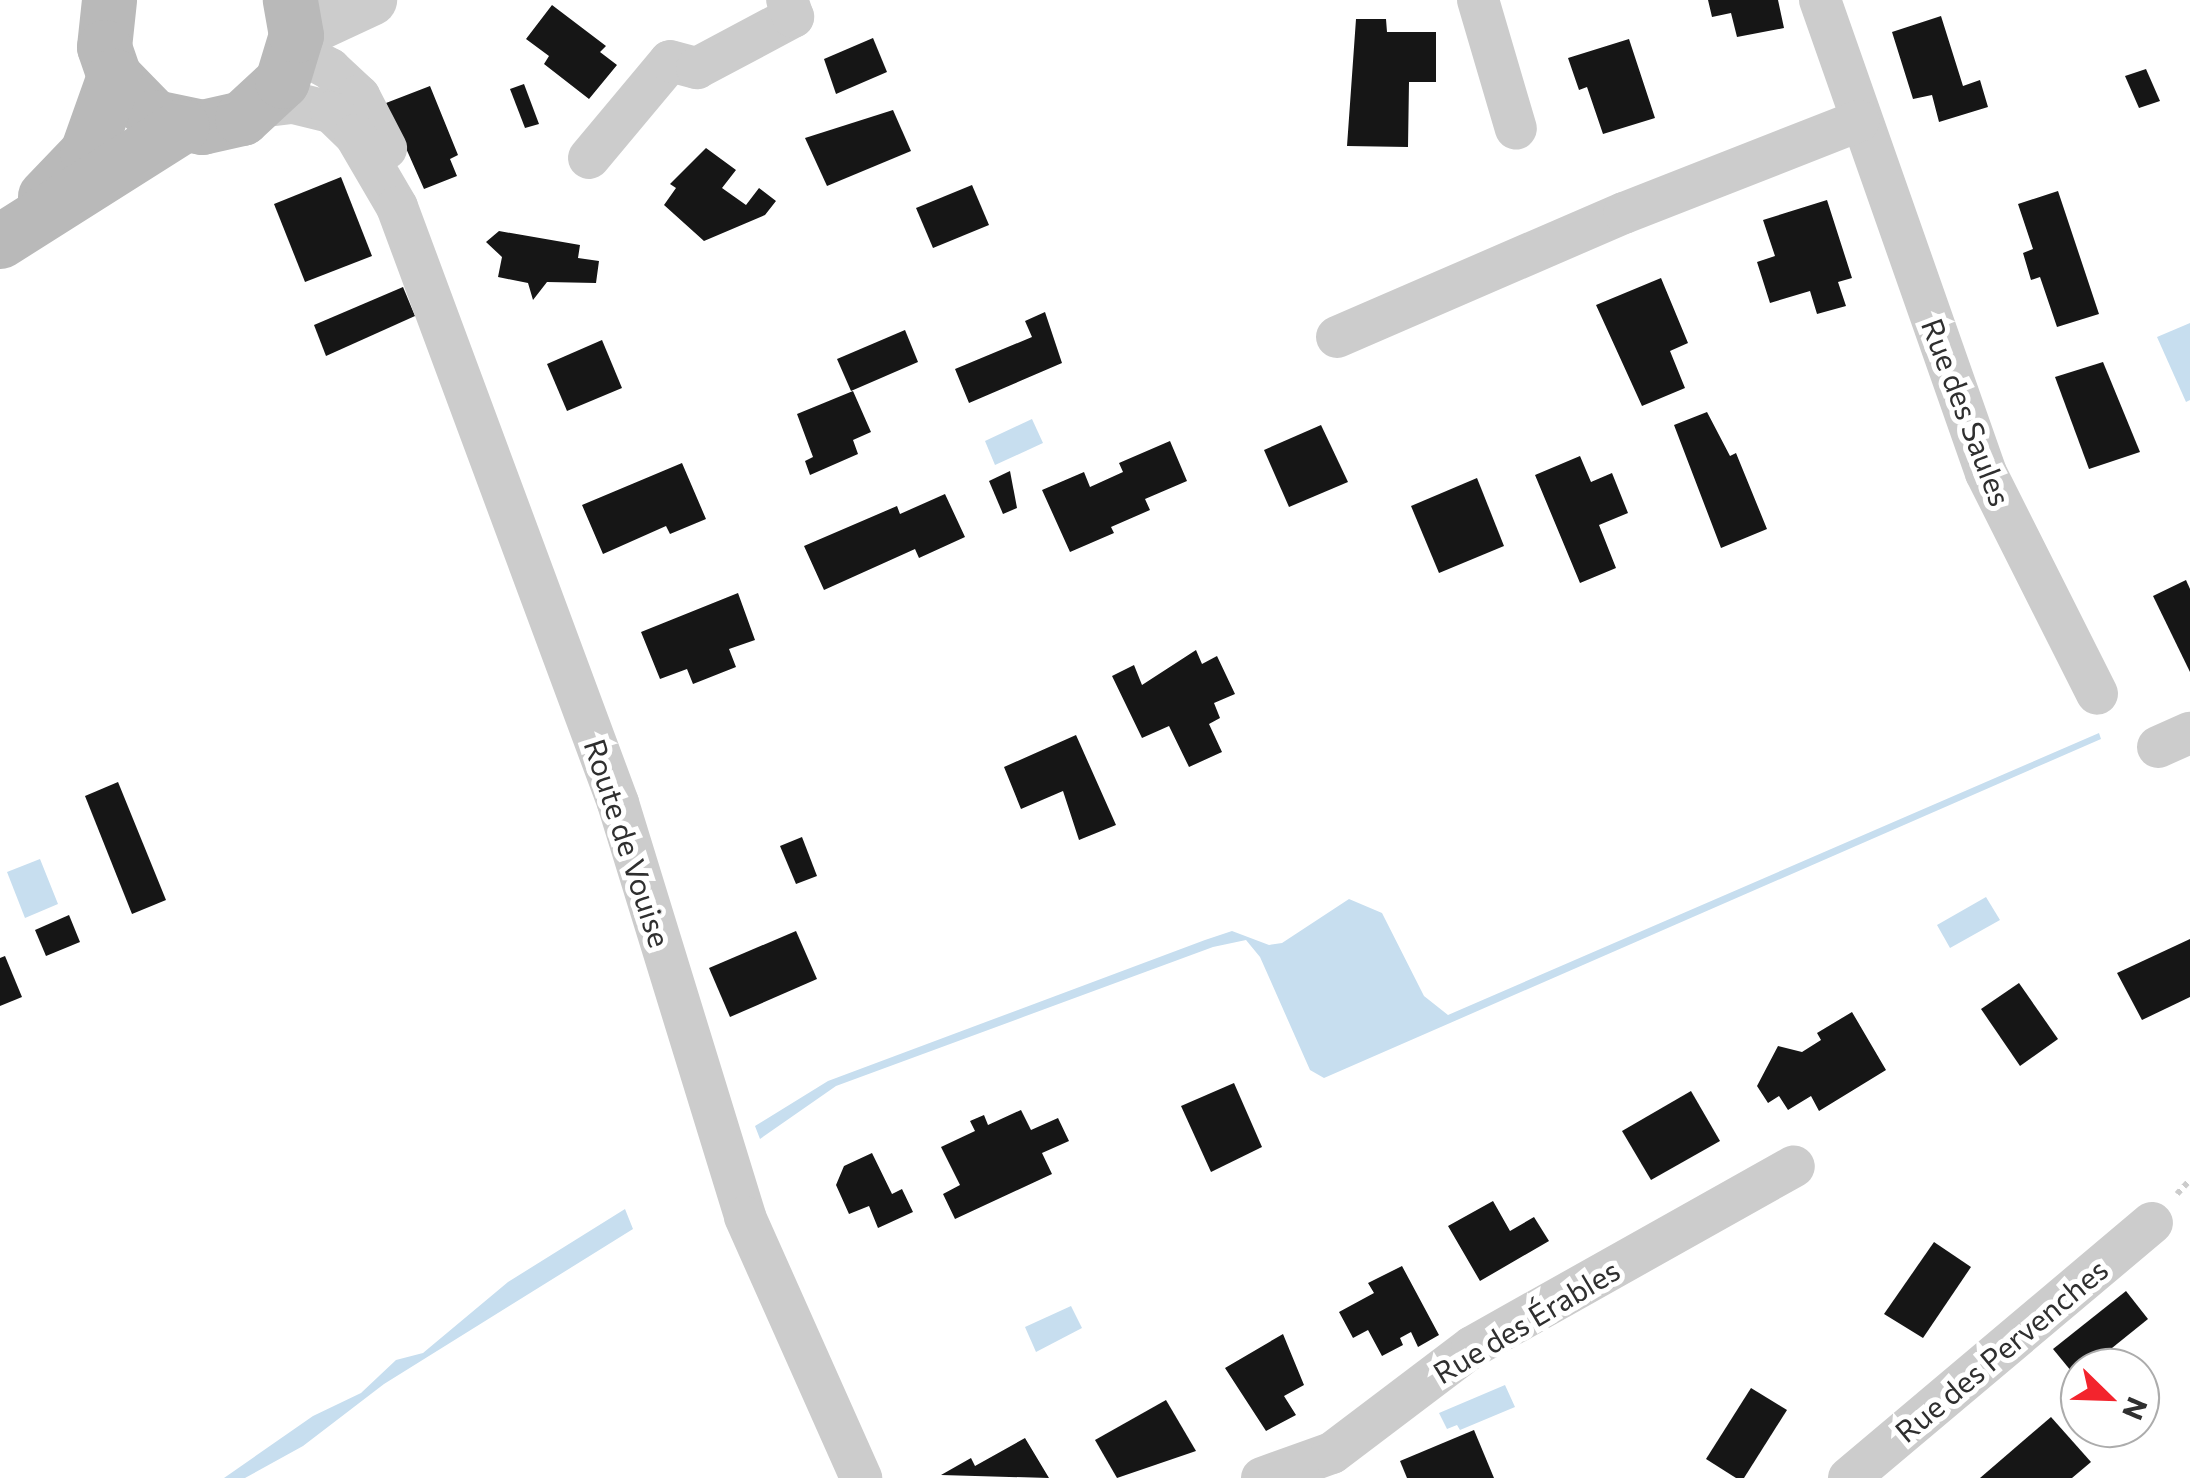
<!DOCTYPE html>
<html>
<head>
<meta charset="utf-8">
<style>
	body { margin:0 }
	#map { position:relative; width:2190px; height:1478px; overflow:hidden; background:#fff; font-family:Commissioner,sans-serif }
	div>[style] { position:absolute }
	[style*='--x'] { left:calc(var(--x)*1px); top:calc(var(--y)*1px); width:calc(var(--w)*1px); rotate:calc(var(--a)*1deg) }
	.water>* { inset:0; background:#c7deef }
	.building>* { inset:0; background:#161616 }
	.path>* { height:6px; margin-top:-3px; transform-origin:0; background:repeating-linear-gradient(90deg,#ccc 0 5px,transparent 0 10px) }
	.minor>* { height:42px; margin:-21px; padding:0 21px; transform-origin:21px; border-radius:21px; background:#ccc }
	.tertiary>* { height:52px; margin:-26px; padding:0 26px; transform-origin:26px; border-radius:26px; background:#ccc }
	.secondary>* { height:55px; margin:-27.5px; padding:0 27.5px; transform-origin:27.5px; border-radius:27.5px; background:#b9b9b9 }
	span { translate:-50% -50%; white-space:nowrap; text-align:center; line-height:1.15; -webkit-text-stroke:10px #fff; paint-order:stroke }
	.street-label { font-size:30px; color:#2f2f2f }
	.north { position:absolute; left:2060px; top:1348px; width:100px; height:100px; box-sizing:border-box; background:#fff; border:2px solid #acacac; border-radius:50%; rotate:113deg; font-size:28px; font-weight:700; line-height:40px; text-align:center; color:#2f2f2f }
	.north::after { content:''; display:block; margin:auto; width:35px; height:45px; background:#f3242d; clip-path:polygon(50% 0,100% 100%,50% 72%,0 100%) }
</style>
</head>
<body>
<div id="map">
	<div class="water">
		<i style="clip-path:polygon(2190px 323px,2190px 400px,2186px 402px,2157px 337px)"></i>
		<i style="clip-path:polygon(1032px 419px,1043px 443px,995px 465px,985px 441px)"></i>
		<i style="clip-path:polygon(2099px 733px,2101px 739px,1324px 1078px,1310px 1070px,1260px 957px,1246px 940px,1213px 947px,836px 1086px,760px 1139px,755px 1126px,828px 1081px,1205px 940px,1232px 931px,1269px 945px,1282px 943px,1349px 899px,1382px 913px,1424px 996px,1448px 1015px)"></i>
		<i style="clip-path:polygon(40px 859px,58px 904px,25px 918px,7px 872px)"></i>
		<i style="clip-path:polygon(1986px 897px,2000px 920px,1950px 948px,1937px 925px)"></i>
		<i style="clip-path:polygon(625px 1209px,633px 1229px,384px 1384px,303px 1446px,245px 1478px,224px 1478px,313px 1416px,361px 1393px,396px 1360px,423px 1353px,508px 1282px)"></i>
		<i style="clip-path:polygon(1071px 1306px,1082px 1328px,1036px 1352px,1025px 1327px)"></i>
		<i style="clip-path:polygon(1505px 1385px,1515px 1407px,1460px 1430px,1457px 1425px,1447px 1429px,1439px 1413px)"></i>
	</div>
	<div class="building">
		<i style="clip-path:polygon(1708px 0,1778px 0,1784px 28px,1737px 37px,1731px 13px,1712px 17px)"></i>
		<i style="clip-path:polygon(552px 5px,606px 46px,600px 52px,617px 65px,589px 99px,544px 64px,549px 56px,526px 39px)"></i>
		<i style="clip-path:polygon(1941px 16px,1963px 86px,1980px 80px,1988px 107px,1939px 122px,1932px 95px,1913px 99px,1892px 32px)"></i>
		<i style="clip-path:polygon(1356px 19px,1386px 19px,1387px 32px,1436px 32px,1436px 82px,1409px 82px,1408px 147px,1347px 146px)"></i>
		<i style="clip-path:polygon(873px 38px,887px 72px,836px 94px,824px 59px)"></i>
		<i style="clip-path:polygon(1629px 39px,1655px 118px,1603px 134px,1587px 87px,1579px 90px,1568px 58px)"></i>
		<i style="clip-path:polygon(2146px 69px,2160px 101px,2139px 108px,2125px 76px)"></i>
		<i style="clip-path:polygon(524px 84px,539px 124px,525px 128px,510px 89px)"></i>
		<i style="clip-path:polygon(430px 86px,458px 155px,450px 159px,457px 176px,424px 189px,386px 103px)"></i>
		<i style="clip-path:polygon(893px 110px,911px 151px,827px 186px,805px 138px)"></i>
		<i style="clip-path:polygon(706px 148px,736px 170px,722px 188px,746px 205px,759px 188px,776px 201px,765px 215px,704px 241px,664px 205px,676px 188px,670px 184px)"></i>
		<i style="clip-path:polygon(341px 177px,372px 256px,305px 282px,274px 204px)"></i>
		<i style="clip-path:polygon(972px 185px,989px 225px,933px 248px,916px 208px)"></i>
		<i style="clip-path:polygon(2058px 191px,2099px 314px,2057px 327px,2040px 277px,2031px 280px,2023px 253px,2033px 249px,2018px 204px)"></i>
		<i style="clip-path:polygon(1827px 200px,1852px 278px,1838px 282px,1846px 306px,1817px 314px,1810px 291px,1770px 303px,1757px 262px,1775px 256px,1763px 220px)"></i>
		<i style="clip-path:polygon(499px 231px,580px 245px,578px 258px,599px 261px,596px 283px,547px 282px,533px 300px,528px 283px,498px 277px,502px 257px,486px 242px)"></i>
		<i style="clip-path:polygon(1661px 278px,1688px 343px,1670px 351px,1685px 388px,1642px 406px,1596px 305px)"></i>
		<i style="clip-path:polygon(403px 287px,415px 316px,326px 356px,314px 325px)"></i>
		<i style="clip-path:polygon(1045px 312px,1062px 363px,969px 403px,955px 369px,1032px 337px,1025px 321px)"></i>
		<i style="clip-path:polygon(905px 330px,918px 362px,851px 391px,837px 359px)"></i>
		<i style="clip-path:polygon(602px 340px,622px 388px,567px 411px,547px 364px)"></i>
		<i style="clip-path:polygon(2103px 362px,2140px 452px,2089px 469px,2055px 377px)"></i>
		<i style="clip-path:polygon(853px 391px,871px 432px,853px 440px,858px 454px,810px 475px,805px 461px,813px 457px,797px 414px)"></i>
		<i style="clip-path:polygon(1707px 412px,1730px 456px,1736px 453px,1767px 529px,1721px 548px,1674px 425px)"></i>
		<i style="clip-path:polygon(1321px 425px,1348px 482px,1289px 507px,1264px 450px)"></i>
		<i style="clip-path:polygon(1170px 441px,1187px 481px,1145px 499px,1150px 510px,1111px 527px,1114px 533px,1070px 552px,1042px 490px,1084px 472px,1090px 487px,1123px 472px,1119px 463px)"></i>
		<i style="clip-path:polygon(1580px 456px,1591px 482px,1612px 473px,1628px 513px,1599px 525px,1616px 568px,1580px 583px,1535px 475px)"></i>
		<i style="clip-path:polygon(682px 463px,706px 519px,670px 534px,666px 526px,603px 554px,582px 505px)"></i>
		<i style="clip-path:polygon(1010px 471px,1017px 508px,1003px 514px,989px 481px)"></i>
		<i style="clip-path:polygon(1477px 478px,1504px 546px,1439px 573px,1411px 506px)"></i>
		<i style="clip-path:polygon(945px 494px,965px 537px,919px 558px,915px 549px,824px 590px,804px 546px,897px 506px,900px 514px)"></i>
		<i style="clip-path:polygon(2186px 580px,2190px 589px,2190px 672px,2153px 596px)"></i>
		<i style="clip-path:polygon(738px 593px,755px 640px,729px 649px,736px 667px,693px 684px,687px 669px,660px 679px,641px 632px)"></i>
		<i style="clip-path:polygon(1196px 650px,1202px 664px,1217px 656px,1235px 694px,1214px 703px,1220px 718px,1209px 724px,1222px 752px,1189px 767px,1169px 726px,1142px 738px,1112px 676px,1134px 665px,1142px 685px)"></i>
		<i style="clip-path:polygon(1076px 735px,1116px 825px,1079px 840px,1063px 791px,1021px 809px,1004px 767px)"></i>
		<i style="clip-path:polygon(118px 782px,166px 900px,132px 914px,85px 796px)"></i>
		<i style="clip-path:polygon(802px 837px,817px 876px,796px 884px,780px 846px)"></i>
		<i style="clip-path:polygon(69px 915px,80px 942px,46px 956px,35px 930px)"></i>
		<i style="clip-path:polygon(796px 931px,817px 979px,730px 1017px,709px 968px)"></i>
		<i style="clip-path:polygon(2190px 939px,2190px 997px,2142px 1020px,2117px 973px)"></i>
		<i style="clip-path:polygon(5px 956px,22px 997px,0 1006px,0 958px)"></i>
		<i style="clip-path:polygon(2019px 983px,2058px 1039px,2020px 1066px,1981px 1009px)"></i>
		<i style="clip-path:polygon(1852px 1012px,1886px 1070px,1819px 1111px,1811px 1096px,1788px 1110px,1779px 1096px,1768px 1103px,1757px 1086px,1778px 1046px,1802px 1052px,1821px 1040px,1817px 1033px)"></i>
		<i style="clip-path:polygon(1234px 1083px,1262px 1147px,1211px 1172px,1181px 1106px)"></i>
		<i style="clip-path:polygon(1691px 1091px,1720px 1141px,1651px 1180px,1622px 1131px)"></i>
		<i style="clip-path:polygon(1021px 1110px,1031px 1130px,1058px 1118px,1069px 1141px,1042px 1153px,1052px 1174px,955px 1219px,943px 1194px,960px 1185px,941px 1147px,975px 1131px,970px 1121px,984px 1115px,988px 1125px)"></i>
		<i style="clip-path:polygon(872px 1153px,892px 1194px,902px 1189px,913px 1212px,878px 1228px,869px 1206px,849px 1214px,836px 1185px,844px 1166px)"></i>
		<i style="clip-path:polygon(1493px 1201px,1510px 1231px,1534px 1217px,1549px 1241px,1480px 1281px,1448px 1226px)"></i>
		<i style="clip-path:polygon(1934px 1242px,1971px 1267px,1923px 1338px,1884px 1314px)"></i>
		<i style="clip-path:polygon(1402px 1266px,1439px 1335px,1418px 1347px,1411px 1332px,1400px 1338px,1403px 1345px,1382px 1356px,1368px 1330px,1353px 1338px,1339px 1312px,1374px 1293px,1368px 1283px)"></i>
		<i style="clip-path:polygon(2126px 1291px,2148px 1319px,2076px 1377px,2053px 1349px)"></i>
		<i style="clip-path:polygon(1283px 1334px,1304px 1385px,1284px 1396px,1296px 1415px,1266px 1431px,1225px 1368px)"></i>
		<i style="clip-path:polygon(1751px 1388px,1787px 1410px,1744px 1478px,1736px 1478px,1706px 1459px)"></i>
		<i style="clip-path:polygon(1166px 1400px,1196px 1451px,1117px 1478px,1095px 1440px)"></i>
		<i style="clip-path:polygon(2051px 1417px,2091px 1462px,2072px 1478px,1980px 1478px)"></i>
		<i style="clip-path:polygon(1474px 1430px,1494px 1478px,1407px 1478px,1400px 1461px)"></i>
		<i style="clip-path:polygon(1025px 1438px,1049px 1478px,941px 1475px,971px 1458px,975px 1466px)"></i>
	</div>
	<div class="path">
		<i style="--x:2177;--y:1194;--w:19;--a:-47"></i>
	</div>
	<div class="minor">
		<i style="--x:1478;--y:0;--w:134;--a:73.6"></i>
		<i style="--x:1820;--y:0;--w:501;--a:70.66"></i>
		<i style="--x:1986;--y:473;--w:247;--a:63.3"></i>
		<i style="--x:294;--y:50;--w:41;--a:27.8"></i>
		<i style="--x:330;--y:69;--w:40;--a:43"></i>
		<i style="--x:359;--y:96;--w:59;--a:62.6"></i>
		<i style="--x:259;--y:107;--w:35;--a:-7"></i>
		<i style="--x:294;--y:103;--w:38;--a:14"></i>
		<i style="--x:331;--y:112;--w:33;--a:44"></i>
		<i style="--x:355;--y:135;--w:83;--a:59.7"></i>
		<i style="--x:397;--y:207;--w:636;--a:69.65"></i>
		<i style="--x:618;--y:803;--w:433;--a:72.9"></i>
		<i style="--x:745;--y:1217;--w:286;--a:66"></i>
		<i style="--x:589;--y:158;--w:126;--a:-50.1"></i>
		<i style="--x:670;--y:61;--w:28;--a:15"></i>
		<i style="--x:697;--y:68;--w:109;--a:-28"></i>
		<i style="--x:793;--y:17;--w:18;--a:-109"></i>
		<i style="--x:1337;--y:337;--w:313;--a:-23.4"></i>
		<i style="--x:1624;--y:213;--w:252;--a:-21.4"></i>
		<i style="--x:2158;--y:747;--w:35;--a:-24"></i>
		<i style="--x:1262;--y:1478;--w:74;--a:-19.7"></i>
		<i style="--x:1332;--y:1453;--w:176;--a:-37.1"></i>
		<i style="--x:1472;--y:1347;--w:369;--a:-29.3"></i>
		<i style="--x:1849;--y:1478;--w:396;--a:-40.1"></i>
	</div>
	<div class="tertiary">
		<i style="--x:296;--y:35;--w:83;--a:-25"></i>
	</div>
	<div class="secondary">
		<i style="--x:109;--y:0;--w:47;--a:96.1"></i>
		<i style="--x:104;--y:47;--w:31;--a:71"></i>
		<i style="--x:114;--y:76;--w:57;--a:45.7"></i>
		<i style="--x:154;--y:117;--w:49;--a:11.8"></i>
		<i style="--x:202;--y:127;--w:41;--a:-12.7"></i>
		<i style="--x:242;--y:118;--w:54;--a:-42.8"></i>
		<i style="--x:282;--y:81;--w:48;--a:-73.1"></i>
		<i style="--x:296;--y:35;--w:36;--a:-100"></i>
		<i style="--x:45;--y:196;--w:61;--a:-46.3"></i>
		<i style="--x:87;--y:152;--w:81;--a:-70.4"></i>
		<i style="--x:0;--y:241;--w:215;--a:-32.3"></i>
	</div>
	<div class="street-label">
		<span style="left:1967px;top:412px;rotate:69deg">Rue des Saules</span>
		<span style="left:628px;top:843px;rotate:72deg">Route de Vouise</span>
		<span style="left:1526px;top:1321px;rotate:-31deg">Rue des Érables</span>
		<span style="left:2001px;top:1350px;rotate:-40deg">Rue des Pervenches</span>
	</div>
	<div class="north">N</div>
</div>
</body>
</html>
